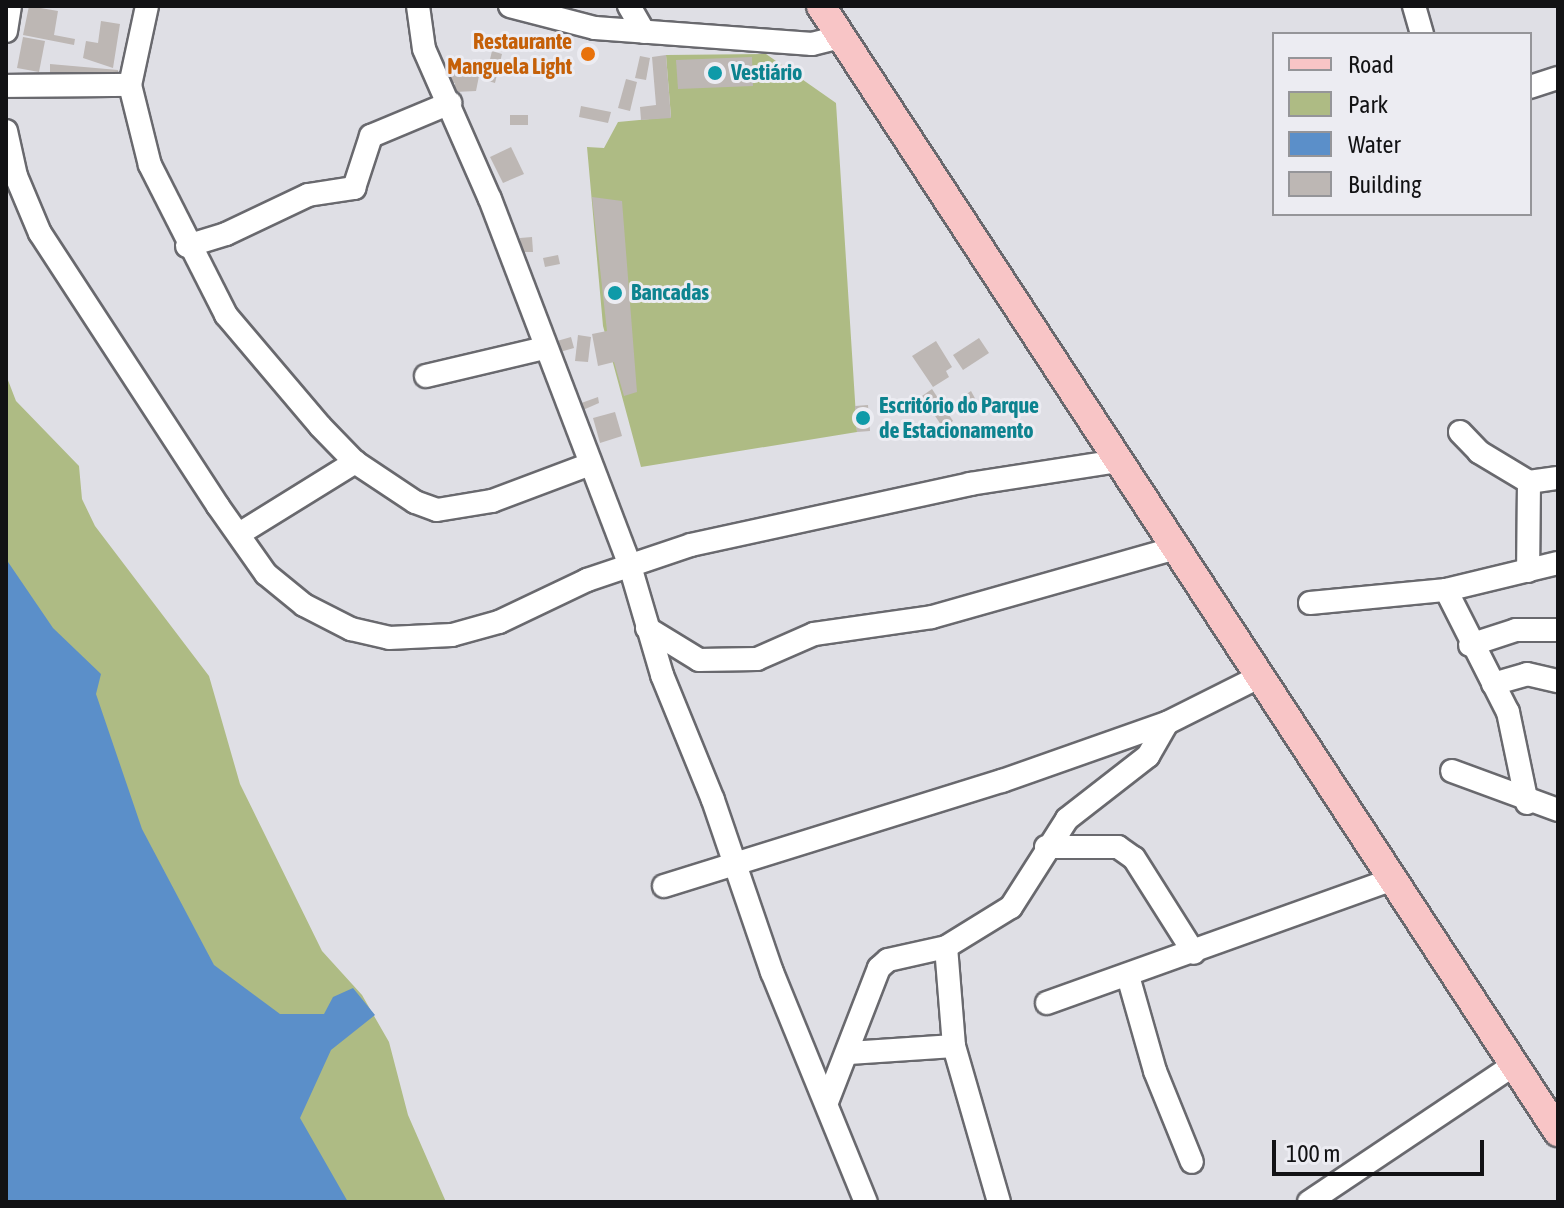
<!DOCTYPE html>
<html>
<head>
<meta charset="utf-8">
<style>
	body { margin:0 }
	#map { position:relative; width:1564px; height:1208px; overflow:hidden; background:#dfdfe5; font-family:"Asap Condensed",sans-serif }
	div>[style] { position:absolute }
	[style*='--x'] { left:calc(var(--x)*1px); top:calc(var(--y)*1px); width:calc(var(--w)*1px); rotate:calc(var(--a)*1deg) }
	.green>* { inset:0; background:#aebb84 }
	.water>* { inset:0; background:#5b8fc9 }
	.building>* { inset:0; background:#bdb7b4 }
	.roads { filter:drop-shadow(2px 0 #69696e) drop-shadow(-2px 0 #69696e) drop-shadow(0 2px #69696e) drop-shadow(0 -2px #69696e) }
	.minor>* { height:22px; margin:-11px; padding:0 11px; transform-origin:11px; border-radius:11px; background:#fff }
	.major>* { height:28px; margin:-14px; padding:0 14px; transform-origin:14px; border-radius:14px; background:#f8c5c6 }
	.dots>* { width:22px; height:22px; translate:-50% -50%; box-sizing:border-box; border:4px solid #ececf2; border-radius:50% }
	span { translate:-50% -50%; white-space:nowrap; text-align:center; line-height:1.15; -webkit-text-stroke:6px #ececf2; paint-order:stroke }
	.food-label { font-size:22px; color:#c56008; font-weight:700 }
	.right { translate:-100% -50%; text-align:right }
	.culture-label { font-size:22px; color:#0d838f; font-weight:700 }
	.left { translate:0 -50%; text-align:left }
	.frame { position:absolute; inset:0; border:8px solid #121214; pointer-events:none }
	.legend { position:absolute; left:1272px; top:32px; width:260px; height:184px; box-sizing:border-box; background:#ececf2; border:2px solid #959599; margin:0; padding:10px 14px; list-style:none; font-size:24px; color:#121214 }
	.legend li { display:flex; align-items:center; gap:16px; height:40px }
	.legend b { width:40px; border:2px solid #959599 }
	.scale { position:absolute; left:1272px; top:1140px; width:212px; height:36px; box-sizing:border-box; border:4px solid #121214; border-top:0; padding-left:10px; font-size:24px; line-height:28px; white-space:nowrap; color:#121214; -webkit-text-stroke:6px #ececf2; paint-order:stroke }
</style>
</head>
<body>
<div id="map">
	<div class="green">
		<i style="clip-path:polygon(766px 54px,836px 103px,857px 432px,641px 467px,603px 326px,587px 147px,604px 148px,618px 122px,671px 117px,666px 55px)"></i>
		<i style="clip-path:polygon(6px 375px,16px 401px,79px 466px,82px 499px,95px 526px,209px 676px,240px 784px,322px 951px,362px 995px,389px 1042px,408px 1115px,446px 1202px,6px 1202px)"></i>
	</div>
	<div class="water">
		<i style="clip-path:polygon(6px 559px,53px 628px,101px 674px,96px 694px,142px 829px,214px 965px,280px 1014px,324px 1014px,333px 997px,353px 988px,375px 1015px,331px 1050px,300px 1118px,348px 1202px,6px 1202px)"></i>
	</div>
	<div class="building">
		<i style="clip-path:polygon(29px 6px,58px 11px,54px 35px,75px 39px,74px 45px,23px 35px)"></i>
		<i style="clip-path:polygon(101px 21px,120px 24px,113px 68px,83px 58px,86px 41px,98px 43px)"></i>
		<i style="clip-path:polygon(23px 37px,45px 41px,39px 72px,17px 68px)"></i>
		<i style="clip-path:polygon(492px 51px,502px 54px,495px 83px,485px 80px)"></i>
		<i style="clip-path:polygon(666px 55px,671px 118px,641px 120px,640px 107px,656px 105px,652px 57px)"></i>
		<i style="clip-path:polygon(640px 56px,650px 58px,646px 80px,635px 78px)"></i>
		<i style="clip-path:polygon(752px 57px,753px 86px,678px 89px,676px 60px)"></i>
		<i style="clip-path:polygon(50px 64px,118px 70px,118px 82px,50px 82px)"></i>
		<i style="clip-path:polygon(481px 66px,476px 91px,455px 92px,455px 83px,448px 83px,447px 67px)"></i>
		<i style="clip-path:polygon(626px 79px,637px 82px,630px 111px,618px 108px)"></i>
		<i style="clip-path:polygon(581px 106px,611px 112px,608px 123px,579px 117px)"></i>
		<i style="clip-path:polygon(510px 115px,528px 115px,528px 125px,510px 125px)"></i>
		<i style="clip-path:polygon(511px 147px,524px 174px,503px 183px,490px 157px)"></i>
		<i style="clip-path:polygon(592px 197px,622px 201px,637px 392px,624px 396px,614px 362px,598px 366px,592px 334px,607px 331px)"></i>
		<i style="clip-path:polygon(532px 237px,533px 252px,521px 252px,520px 238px)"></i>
		<i style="clip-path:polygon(558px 255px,560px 264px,545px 267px,543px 258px)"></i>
		<i style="clip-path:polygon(578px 335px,591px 337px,588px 362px,575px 361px)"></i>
		<i style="clip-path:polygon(571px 337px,574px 348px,560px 352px,557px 341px)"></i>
		<i style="clip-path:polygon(979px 338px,989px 353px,963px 370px,953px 355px)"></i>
		<i style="clip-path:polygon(936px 341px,952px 367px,946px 371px,949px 377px,933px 387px,912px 356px)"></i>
		<i style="clip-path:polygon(932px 389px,953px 421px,943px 428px,922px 396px)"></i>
		<i style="clip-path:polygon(971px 391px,977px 402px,965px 410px,959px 399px)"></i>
		<i style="clip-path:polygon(598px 397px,599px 403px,576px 413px,573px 406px)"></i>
		<i style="clip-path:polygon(868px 405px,870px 431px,857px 432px,855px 406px)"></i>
		<i style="clip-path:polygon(615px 412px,622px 436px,600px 443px,593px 418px)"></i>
	</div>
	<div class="roads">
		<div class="minor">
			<i style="--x:147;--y:6;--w:81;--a:102.1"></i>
			<i style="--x:130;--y:85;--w:82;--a:76"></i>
			<i style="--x:150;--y:165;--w:168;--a:63.1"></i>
			<i style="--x:226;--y:315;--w:145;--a:49.7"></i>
			<i style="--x:320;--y:426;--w:50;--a:45.8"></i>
			<i style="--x:355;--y:462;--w:72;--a:33.7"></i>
			<i style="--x:415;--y:502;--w:23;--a:20"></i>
			<i style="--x:437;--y:510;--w:56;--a:-9.3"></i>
			<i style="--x:492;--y:501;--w:103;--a:-20.6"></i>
			<i style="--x:418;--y:6;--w:43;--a:82.1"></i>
			<i style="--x:424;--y:49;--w:164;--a:66.3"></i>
			<i style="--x:490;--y:199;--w:393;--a:69.1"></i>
			<i style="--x:630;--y:566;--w:114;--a:73.6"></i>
			<i style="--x:662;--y:675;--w:135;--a:67.8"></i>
			<i style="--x:713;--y:800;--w:182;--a:71.1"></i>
			<i style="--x:772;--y:972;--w:248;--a:67.8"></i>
			<i style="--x:510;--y:6;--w:88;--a:14.5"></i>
			<i style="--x:595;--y:28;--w:218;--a:4.2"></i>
			<i style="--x:812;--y:44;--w:29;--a:-14"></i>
			<i style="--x:629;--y:6;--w:30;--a:60"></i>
			<i style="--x:1414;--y:6;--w:29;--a:74"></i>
			<i style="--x:6;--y:31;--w:25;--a:-81"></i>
			<i style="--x:6;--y:86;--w:124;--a:-0.5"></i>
			<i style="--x:1530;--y:87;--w:29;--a:-18"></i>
			<i style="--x:6;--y:131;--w:46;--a:77.5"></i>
			<i style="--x:16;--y:176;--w:62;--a:67.2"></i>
			<i style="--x:40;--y:233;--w:326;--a:56.9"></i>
			<i style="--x:218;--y:506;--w:83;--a:54.8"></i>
			<i style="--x:266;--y:574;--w:49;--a:39.2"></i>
			<i style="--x:304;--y:605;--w:53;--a:27.1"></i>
			<i style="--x:351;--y:629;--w:39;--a:13"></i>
			<i style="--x:389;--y:638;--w:63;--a:-2.7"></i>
			<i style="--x:452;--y:635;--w:49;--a:-15.5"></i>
			<i style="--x:499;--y:622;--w:98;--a:-25.5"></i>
			<i style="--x:587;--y:580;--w:110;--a:-18.6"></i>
			<i style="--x:691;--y:545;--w:286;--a:-12.3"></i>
			<i style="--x:970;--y:484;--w:151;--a:-8.8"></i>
			<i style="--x:187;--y:246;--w:41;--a:-17.1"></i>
			<i style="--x:226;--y:234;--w:91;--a:-25.4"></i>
			<i style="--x:308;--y:195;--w:47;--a:-8.7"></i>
			<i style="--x:354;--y:188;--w:55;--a:-71.9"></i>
			<i style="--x:371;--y:136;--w:86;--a:-22.7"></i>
			<i style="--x:426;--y:376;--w:121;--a:-13.3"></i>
			<i style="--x:1460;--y:432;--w:28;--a:46"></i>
			<i style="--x:1479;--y:452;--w:58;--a:31"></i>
			<i style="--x:1529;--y:482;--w:89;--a:90.6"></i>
			<i style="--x:1529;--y:482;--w:29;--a:-8"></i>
			<i style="--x:239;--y:534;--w:137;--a:-31.8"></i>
			<i style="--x:1446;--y:590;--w:137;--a:63.1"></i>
			<i style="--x:1508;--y:712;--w:93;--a:78.2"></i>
			<i style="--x:1310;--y:603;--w:137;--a:-5.5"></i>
			<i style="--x:1446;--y:590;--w:115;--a:-13.6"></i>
			<i style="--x:647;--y:628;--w:61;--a:31.6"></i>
			<i style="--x:699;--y:660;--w:58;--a:-1"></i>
			<i style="--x:757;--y:659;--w:62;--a:-23.7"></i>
			<i style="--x:814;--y:634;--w:119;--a:-8.2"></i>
			<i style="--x:932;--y:617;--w:254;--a:-15.8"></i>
			<i style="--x:1470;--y:645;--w:48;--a:-18.1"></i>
			<i style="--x:1516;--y:630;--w:42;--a:0"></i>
			<i style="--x:1493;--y:684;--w:35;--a:-16"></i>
			<i style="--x:1527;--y:674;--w:32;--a:13"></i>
			<i style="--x:1452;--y:771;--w:113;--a:20.2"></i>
			<i style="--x:1046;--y:847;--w:72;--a:0"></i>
			<i style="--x:1118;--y:847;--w:19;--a:35"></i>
			<i style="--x:1134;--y:858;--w:112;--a:57.7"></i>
			<i style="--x:664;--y:886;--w:354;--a:-17.3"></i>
			<i style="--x:1002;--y:781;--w:175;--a:-19.4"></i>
			<i style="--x:1167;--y:723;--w:103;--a:-26.6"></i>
			<i style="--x:1128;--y:976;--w:99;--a:74.1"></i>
			<i style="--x:1155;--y:1071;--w:98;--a:67.9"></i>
			<i style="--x:1047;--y:1003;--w:368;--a:-19.7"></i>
			<i style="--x:849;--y:1053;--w:105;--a:-3.8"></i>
			<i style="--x:827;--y:1102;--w:144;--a:-68.8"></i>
			<i style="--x:879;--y:968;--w:12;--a:-42"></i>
			<i style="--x:888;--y:960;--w:59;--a:-12.6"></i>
			<i style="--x:999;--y:1202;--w:162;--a:-106.1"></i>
			<i style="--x:954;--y:1046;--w:99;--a:-94.6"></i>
			<i style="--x:946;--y:947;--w:76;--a:-31.6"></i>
			<i style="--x:1011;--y:907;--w:104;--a:-57.5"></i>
			<i style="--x:1067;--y:819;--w:103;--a:-37.9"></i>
			<i style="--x:1148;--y:756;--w:38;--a:-60"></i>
			<i style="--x:1309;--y:1202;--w:247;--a:-33.8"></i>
		</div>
		<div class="major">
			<i style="--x:821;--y:6;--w:1346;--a:56.79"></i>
		</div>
	</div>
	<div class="dots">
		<i style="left:588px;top:54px;background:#e8710a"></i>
		<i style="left:715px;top:73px;background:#0f9aa8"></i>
		<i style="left:615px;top:293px;background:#0f9aa8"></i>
		<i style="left:863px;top:418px;background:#0f9aa8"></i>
	</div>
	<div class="food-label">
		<span class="right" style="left:572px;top:54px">Restaurante<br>Manguela Light</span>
	</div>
	<div class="culture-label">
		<span class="left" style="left:731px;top:73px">Vestiário</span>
		<span class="left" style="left:631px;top:293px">Bancadas</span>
		<span class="left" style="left:879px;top:418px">Escritório do Parque<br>de Estacionamento</span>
	</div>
	<div class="frame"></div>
	<ul class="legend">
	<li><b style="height:10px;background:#f8c5c6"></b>Road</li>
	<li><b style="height:22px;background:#aebb84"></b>Park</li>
	<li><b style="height:22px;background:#5b8fc9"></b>Water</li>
	<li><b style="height:22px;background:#bdb7b4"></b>Building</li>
	</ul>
	<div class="scale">100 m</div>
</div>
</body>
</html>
